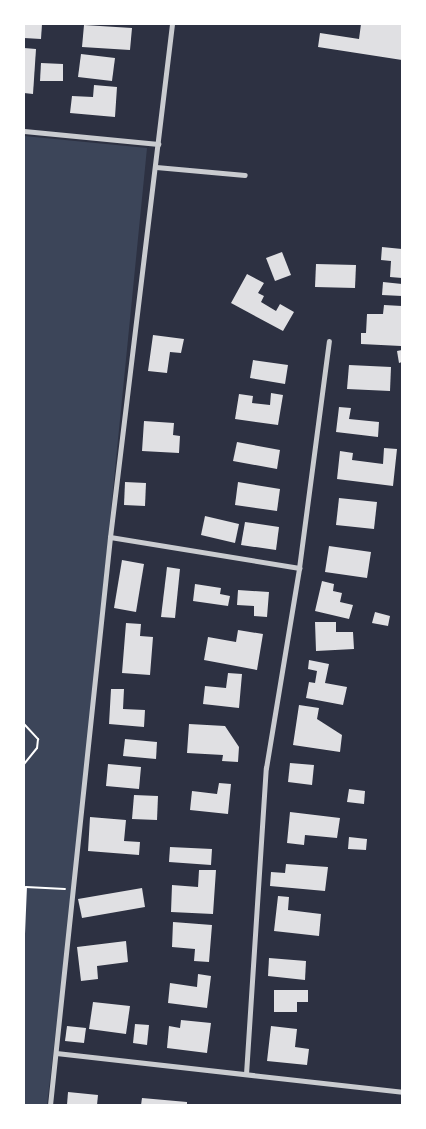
<!DOCTYPE html>
<html>
<head>
<meta charset="utf-8">
<style>
	body { margin:0 }
	#map { position:relative; width:426px; height:1129px; overflow:hidden; background:#2d3142; font-family:Mulish,sans-serif }
	div>[style] { position:absolute }
	[style*='--x'] { left:calc(var(--x)*1px); top:calc(var(--y)*1px); width:calc(var(--w)*1px); rotate:calc(var(--a)*1deg) }
	.green>* { inset:0; background:#3c4559 }
	.building>* { inset:0; background:#e0e0e3 }
	.path>* { height:2px; margin:-1px; padding:0 1px; transform-origin:1px; border-radius:1px; background:#fff }
	.minor>* { height:5px; margin:-2.5px; padding:0 2.5px; transform-origin:2.5px; border-radius:2.5px; background:#caccd0 }
	span { translate:-50% -50%; white-space:nowrap; text-align:center; line-height:1.15; -webkit-text-stroke:4px #fff; paint-order:stroke }
	.frame { position:absolute; inset:0; border:25px solid #fff; pointer-events:none }
</style>
</head>
<body>
<div id="map">
	<div class="green">
		<i style="clip-path:polygon(24px 136px,147px 148px,77px 852px,47px 1105px,24px 1105px)"></i>
	</div>
	<div class="building">
		<i style="clip-path:polygon(24px 24px,42px 24px,41px 39px,24px 38px)"></i>
		<i style="clip-path:polygon(361px 24px,402px 24px,402px 60px,318px 47px,320px 33px,359px 39px)"></i>
		<i style="clip-path:polygon(84px 25px,132px 28px,130px 50px,82px 47px)"></i>
		<i style="clip-path:polygon(24px 48px,36px 49px,33px 94px,24px 93px)"></i>
		<i style="clip-path:polygon(81px 54px,115px 58px,112px 81px,78px 77px)"></i>
		<i style="clip-path:polygon(41px 63px,63px 64px,63px 81px,40px 81px)"></i>
		<i style="clip-path:polygon(94px 85px,117px 87px,115px 117px,70px 113px,72px 96px,93px 97px)"></i>
		<i style="clip-path:polygon(382px 247px,402px 249px,402px 278px,390px 277px,391px 261px,381px 260px)"></i>
		<i style="clip-path:polygon(282px 252px,291px 275px,275px 281px,266px 258px)"></i>
		<i style="clip-path:polygon(316px 264px,356px 265px,355px 288px,315px 287px)"></i>
		<i style="clip-path:polygon(247px 274px,264px 283px,258px 293px,264px 296px,261px 302px,276px 311px,280px 304px,294px 312px,283px 331px,231px 303px)"></i>
		<i style="clip-path:polygon(383px 282px,402px 284px,402px 296px,382px 295px)"></i>
		<i style="clip-path:polygon(384px 305px,402px 306px,401px 346px,361px 344px,361px 333px,366px 333px,367px 314px,383px 314px)"></i>
		<i style="clip-path:polygon(153px 335px,184px 339px,181px 353px,170px 352px,167px 373px,148px 371px)"></i>
		<i style="clip-path:polygon(402px 350px,402px 362px,399px 363px,397px 351px)"></i>
		<i style="clip-path:polygon(253px 360px,288px 365px,285px 384px,250px 378px)"></i>
		<i style="clip-path:polygon(349px 365px,391px 367px,390px 391px,347px 389px)"></i>
		<i style="clip-path:polygon(271px 393px,283px 395px,278px 425px,235px 419px,239px 394px,253px 396px,252px 403px,270px 405px)"></i>
		<i style="clip-path:polygon(339px 407px,351px 408px,349px 419px,379px 422px,378px 437px,336px 432px)"></i>
		<i style="clip-path:polygon(144px 421px,174px 423px,173px 435px,180px 436px,179px 453px,142px 451px)"></i>
		<i style="clip-path:polygon(237px 442px,280px 450px,277px 469px,233px 461px)"></i>
		<i style="clip-path:polygon(384px 448px,397px 449px,393px 486px,337px 479px,340px 451px,353px 453px,352px 460px,383px 464px)"></i>
		<i style="clip-path:polygon(125px 482px,146px 483px,145px 506px,124px 505px)"></i>
		<i style="clip-path:polygon(238px 482px,280px 489px,277px 511px,235px 505px)"></i>
		<i style="clip-path:polygon(339px 498px,377px 502px,374px 529px,336px 525px)"></i>
		<i style="clip-path:polygon(205px 516px,239px 524px,235px 543px,201px 535px)"></i>
		<i style="clip-path:polygon(245px 522px,279px 527px,276px 550px,241px 545px)"></i>
		<i style="clip-path:polygon(329px 546px,371px 552px,367px 578px,325px 572px)"></i>
		<i style="clip-path:polygon(122px 560px,144px 564px,136px 612px,114px 608px)"></i>
		<i style="clip-path:polygon(167px 567px,180px 569px,175px 618px,161px 617px)"></i>
		<i style="clip-path:polygon(322px 581px,334px 584px,333px 591px,342px 593px,340px 602px,353px 605px,349px 619px,315px 611px)"></i>
		<i style="clip-path:polygon(195px 584px,221px 588px,220px 594px,230px 596px,228px 606px,193px 601px)"></i>
		<i style="clip-path:polygon(238px 590px,269px 592px,267px 617px,254px 616px,254px 606px,237px 605px)"></i>
		<i style="clip-path:polygon(375px 612px,390px 616px,388px 626px,372px 623px)"></i>
		<i style="clip-path:polygon(315px 622px,336px 622px,336px 632px,353px 632px,354px 649px,316px 651px)"></i>
		<i style="clip-path:polygon(126px 623px,141px 624px,140px 636px,153px 637px,150px 675px,122px 673px)"></i>
		<i style="clip-path:polygon(238px 630px,263px 634px,257px 670px,204px 660px,208px 637px,236px 642px)"></i>
		<i style="clip-path:polygon(309px 660px,329px 664px,325px 683px,347px 687px,343px 705px,306px 698px,309px 682px,315px 683px,317px 671px,308px 669px)"></i>
		<i style="clip-path:polygon(228px 673px,242px 674px,239px 708px,203px 704px,205px 686px,226px 688px)"></i>
		<i style="clip-path:polygon(111px 689px,124px 689px,123px 709px,145px 710px,144px 727px,109px 724px)"></i>
		<i style="clip-path:polygon(299px 705px,319px 708px,317px 719px,342px 735px,340px 752px,293px 745px)"></i>
		<i style="clip-path:polygon(189px 724px,225px 726px,239px 747px,238px 762px,222px 761px,223px 755px,187px 753px)"></i>
		<i style="clip-path:polygon(125px 739px,157px 742px,156px 759px,123px 756px)"></i>
		<i style="clip-path:polygon(290px 763px,314px 765px,312px 785px,288px 782px)"></i>
		<i style="clip-path:polygon(108px 764px,141px 767px,139px 789px,106px 786px)"></i>
		<i style="clip-path:polygon(219px 783px,231px 784px,228px 814px,190px 810px,192px 791px,217px 794px)"></i>
		<i style="clip-path:polygon(349px 789px,365px 791px,364px 804px,347px 802px)"></i>
		<i style="clip-path:polygon(134px 795px,158px 796px,157px 820px,132px 819px)"></i>
		<i style="clip-path:polygon(290px 812px,340px 818px,337px 838px,305px 835px,304px 845px,287px 843px)"></i>
		<i style="clip-path:polygon(90px 817px,126px 820px,124px 841px,140px 842px,139px 855px,88px 851px)"></i>
		<i style="clip-path:polygon(349px 837px,367px 839px,366px 850px,348px 849px)"></i>
		<i style="clip-path:polygon(170px 847px,212px 849px,211px 865px,169px 862px)"></i>
		<i style="clip-path:polygon(286px 864px,328px 867px,325px 891px,270px 886px,271px 872px,285px 873px)"></i>
		<i style="clip-path:polygon(199px 870px,216px 870px,213px 914px,171px 912px,172px 885px,198px 887px)"></i>
		<i style="clip-path:polygon(142px 888px,145px 907px,82px 918px,78px 899px)"></i>
		<i style="clip-path:polygon(278px 896px,289px 897px,288px 910px,321px 914px,319px 936px,274px 931px)"></i>
		<i style="clip-path:polygon(173px 922px,212px 925px,209px 962px,194px 961px,195px 949px,172px 947px)"></i>
		<i style="clip-path:polygon(126px 941px,128px 962px,97px 966px,98px 979px,81px 981px,77px 947px)"></i>
		<i style="clip-path:polygon(269px 958px,306px 961px,305px 980px,268px 976px)"></i>
		<i style="clip-path:polygon(198px 974px,211px 976px,207px 1008px,168px 1003px,170px 983px,197px 987px)"></i>
		<i style="clip-path:polygon(274px 990px,308px 990px,308px 1002px,297px 1002px,297px 1012px,274px 1012px)"></i>
		<i style="clip-path:polygon(93px 1002px,130px 1006px,126px 1034px,89px 1029px)"></i>
		<i style="clip-path:polygon(181px 1020px,211px 1023px,207px 1053px,167px 1048px,169px 1026px,180px 1028px)"></i>
		<i style="clip-path:polygon(135px 1024px,149px 1025px,147px 1045px,133px 1043px)"></i>
		<i style="clip-path:polygon(67px 1026px,86px 1028px,84px 1043px,65px 1041px)"></i>
		<i style="clip-path:polygon(271px 1026px,297px 1029px,295px 1047px,309px 1049px,307px 1065px,267px 1061px)"></i>
		<i style="clip-path:polygon(68px 1092px,98px 1095px,97px 1105px,67px 1105px)"></i>
		<i style="clip-path:polygon(142px 1098px,187px 1102px,187px 1105px,141px 1105px)"></i>
	</div>
	<div class="path">
		<i style="--x:24;--y:724;--w:21;--a:47"></i>
		<i style="--x:38;--y:739;--w:9;--a:96"></i>
		<i style="--x:37;--y:748;--w:21;--a:129"></i>
		<i style="--x:24;--y:934;--w:47;--a:-87.6"></i>
		<i style="--x:26;--y:887;--w:39;--a:3"></i>
		<i style="--x:24;--y:1022;--w:55;--a:90"></i>
	</div>
	<div class="minor">
		<i style="--x:24;--y:131;--w:135;--a:5.5"></i>
		<i style="--x:156;--y:167;--w:89;--a:5.1"></i>
		<i style="--x:110;--y:537;--w:192;--a:9.3"></i>
		<i style="--x:56;--y:1053;--w:348;--a:6.4"></i>
		<i style="--x:246;--y:1074;--w:307;--a:-86.3"></i>
		<i style="--x:266;--y:768;--w:203;--a:-80.6"></i>
		<i style="--x:299;--y:568;--w:229;--a:-82.5"></i>
		<i style="--x:50;--y:1105;--w:571;--a:-83.97"></i>
		<i style="--x:110;--y:537;--w:517;--a:-83.11"></i>
	</div>
	<div class="frame"></div>
</div>
</body>
</html>
